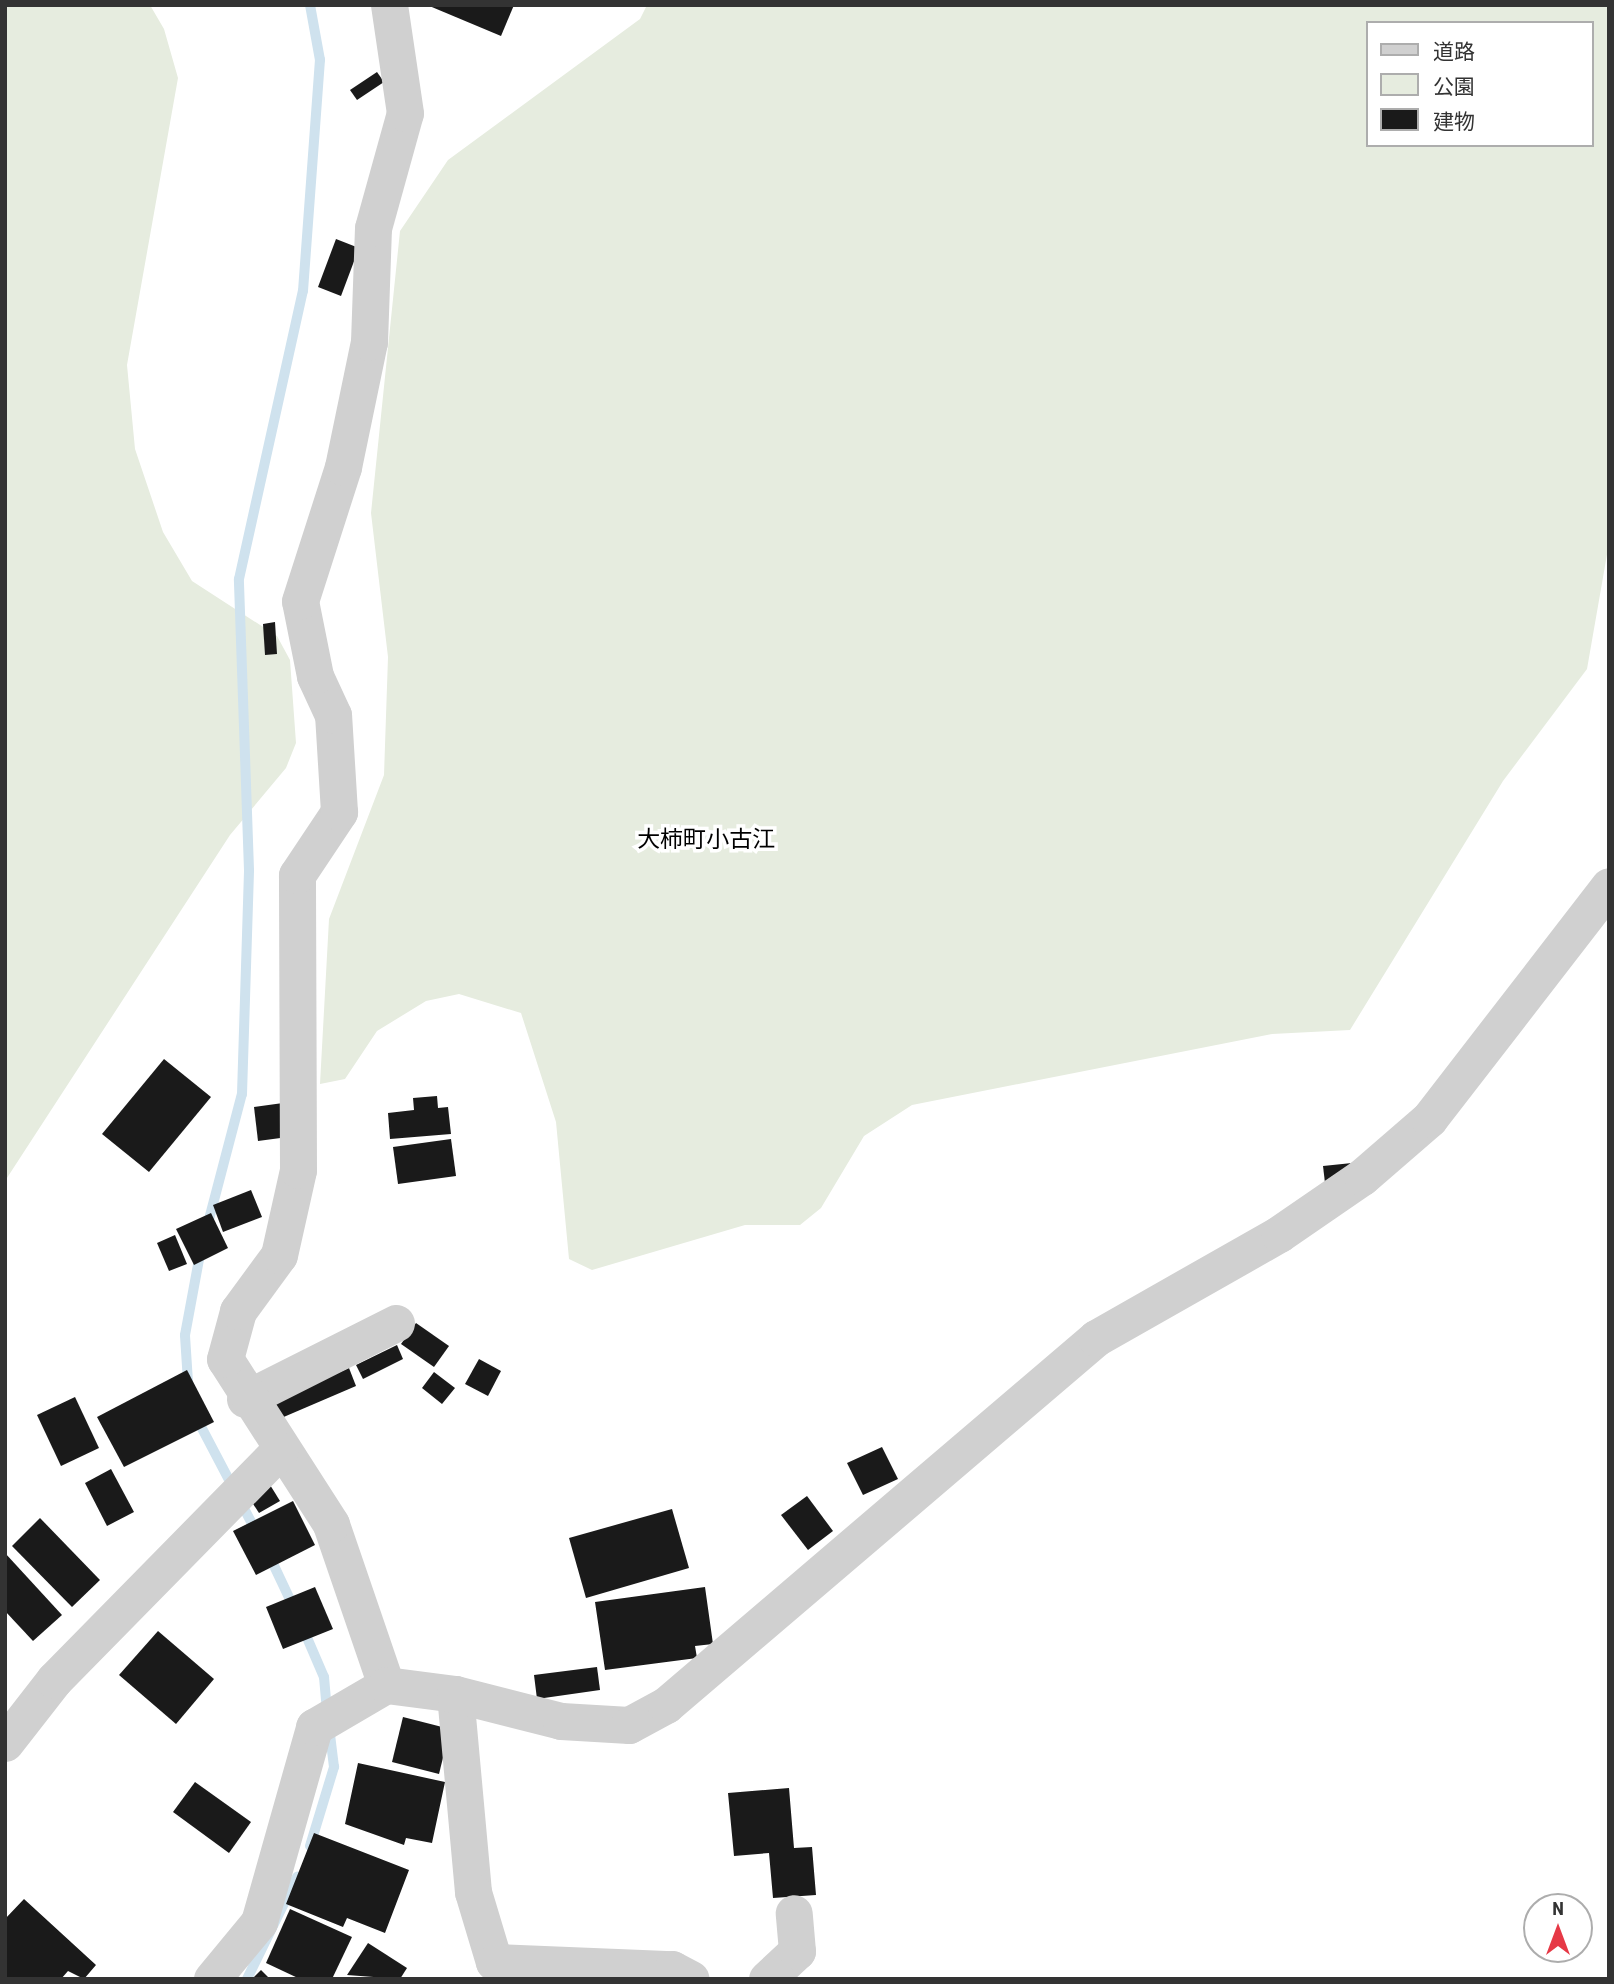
<!DOCTYPE html>
<html>
<head>
<meta charset="utf-8">
<style>
	body { margin:0 }
	#map { position:relative; width:1614px; height:1984px; overflow:hidden; background:#fff; font-family:"Roboto Condensed","Noto Sans JP",sans-serif }
	div>[style] { position:absolute }
	[style*='--x'] { left:calc(var(--x)*1px); top:calc(var(--y)*1px); width:calc(var(--w)*1px); rotate:calc(var(--a)*1deg) }
	.green>* { inset:0; background:#e6ecdf }
	.stream>* { height:10px; margin:-5px; padding:0 5px; transform-origin:5px; border-radius:5px; background:#cfe2ee }
	.building>* { inset:0; background:#1a1a1a }
	.minor>* { height:37px; margin:-18.5px; padding:0 18.5px; transform-origin:18.5px; border-radius:18.5px; background:#d0d0d0 }
	span { translate:-50% -50%; white-space:nowrap; text-align:center; line-height:1.15; -webkit-text-stroke:7px #fff; paint-order:stroke }
	.quarter-label { font-size:23px; color:#000 }
	.frame { position:absolute; inset:0; border:7px solid #333; pointer-events:none }
	.legend { position:absolute; left:1366px; top:21px; width:228px; height:126px; box-sizing:border-box; background:#fff; border:2px solid #adadad; margin:0; padding:9px 12px; list-style:none; font-size:21px; color:#333 }
	.legend li { display:flex; align-items:center; gap:14px; height:35px }
	.legend b { width:35px; border:2px solid #adadad }
	.north { position:absolute; left:1523px; top:1893px; width:70px; height:70px; box-sizing:border-box; background:#fff; border:2px solid #adadad; border-radius:50%; rotate:0deg; font-size:19px; font-weight:700; line-height:28px; text-align:center; color:#333 }
	.north::after { content:''; display:block; margin:auto; width:24px; height:32px; background:#e63946; clip-path:polygon(50% 0,100% 100%,50% 72%,0 100%) }
</style>
</head>
<body>
<div id="map">
	<div class="green">
		<i style="clip-path:polygon(5px 5px,150px 5px,164px 29px,178px 78px,127px 365px,135px 449px,163px 532px,192px 581px,277px 636px,290px 660px,296px 743px,286px 768px,230px 835px,5px 1181px)"></i>
		<i style="clip-path:polygon(evenodd,647px 5px,1609px 5px,1609px 543px,1587px 669px,1503px 781px,1350px 1030px,1272px 1034px,912px 1105px,864px 1136px,821px 1208px,800px 1225px,745px 1225px,592px 1270px,569px 1259px,556px 1122px,521px 1013px,459px 994px,426px 1001px,377px 1031px,345px 1079px,320px 1084px,329px 919px,384px 775px,388px 657px,371px 513px,400px 231px,448px 160px,640px 19px,647px 5px,1367px 23px,1591px 23px,1591px 145px,1367px 145px,1367px 23px)"></i>
	</div>
	<div class="stream">
		<i style="--x:207;--y:1227;--w:138;--a:-75.3"></i>
		<i style="--x:242;--y:1094;--w:224;--a:-88.2"></i>
		<i style="--x:249;--y:870;--w:291;--a:-92"></i>
		<i style="--x:239;--y:579;--w:295;--a:-77.5"></i>
		<i style="--x:303;--y:291;--w:232;--a:-85.8"></i>
		<i style="--x:320;--y:60;--w:56;--a:-100.3"></i>
		<i style="--x:188;--y:1382;--w:47;--a:-93.7"></i>
		<i style="--x:185;--y:1335;--w:87;--a:-79.5"></i>
		<i style="--x:196;--y:1417;--w:131;--a:62.3"></i>
		<i style="--x:268;--y:1553;--w:61;--a:64.7"></i>
		<i style="--x:302;--y:1626;--w:56;--a:66.7"></i>
		<i style="--x:324;--y:1677;--w:33;--a:85"></i>
		<i style="--x:310;--y:1846;--w:83;--a:-73.1"></i>
		<i style="--x:334;--y:1767;--w:41;--a:-97"></i>
		<i style="--x:247;--y:1979;--w:114;--a:-63.9"></i>
	</div>
	<div class="building">
		<i style="clip-path:polygon(427px 5px,514px 5px,501px 36px)"></i>
		<i style="clip-path:polygon(377px 72px,384px 82px,357px 100px,350px 90px)"></i>
		<i style="clip-path:polygon(336px 239px,359px 248px,341px 296px,318px 287px)"></i>
		<i style="clip-path:polygon(275px 622px,277px 654px,265px 655px,263px 624px)"></i>
		<i style="clip-path:polygon(164px 1059px,211px 1097px,149px 1172px,102px 1134px)"></i>
		<i style="clip-path:polygon(437px 1096px,438px 1108px,448px 1107px,451px 1134px,390px 1139px,388px 1113px,414px 1110px,413px 1098px)"></i>
		<i style="clip-path:polygon(283px 1103px,288px 1137px,258px 1141px,254px 1107px)"></i>
		<i style="clip-path:polygon(451px 1139px,456px 1176px,398px 1184px,393px 1147px)"></i>
		<i style="clip-path:polygon(1352px 1163px,1325px 1183px,1323px 1166px)"></i>
		<i style="clip-path:polygon(251px 1190px,262px 1217px,223px 1232px,213px 1205px)"></i>
		<i style="clip-path:polygon(211px 1213px,228px 1248px,194px 1265px,176px 1229px)"></i>
		<i style="clip-path:polygon(175px 1235px,187px 1264px,169px 1271px,157px 1243px)"></i>
		<i style="clip-path:polygon(416px 1323px,449px 1346px,434px 1367px,401px 1344px)"></i>
		<i style="clip-path:polygon(397px 1345px,403px 1359px,363px 1379px,356px 1365px)"></i>
		<i style="clip-path:polygon(479px 1359px,501px 1371px,488px 1396px,465px 1384px)"></i>
		<i style="clip-path:polygon(349px 1368px,356px 1386px,279px 1419px,272px 1402px)"></i>
		<i style="clip-path:polygon(187px 1370px,214px 1422px,124px 1467px,97px 1417px)"></i>
		<i style="clip-path:polygon(434px 1372px,455px 1388px,442px 1404px,422px 1388px)"></i>
		<i style="clip-path:polygon(75px 1397px,99px 1448px,61px 1466px,37px 1415px)"></i>
		<i style="clip-path:polygon(882px 1447px,898px 1479px,863px 1495px,847px 1463px)"></i>
		<i style="clip-path:polygon(111px 1469px,134px 1512px,107px 1526px,85px 1483px)"></i>
		<i style="clip-path:polygon(267px 1480px,280px 1501px,259px 1513px,246px 1493px)"></i>
		<i style="clip-path:polygon(807px 1496px,833px 1531px,808px 1550px,781px 1515px)"></i>
		<i style="clip-path:polygon(293px 1501px,315px 1545px,256px 1575px,233px 1531px)"></i>
		<i style="clip-path:polygon(672px 1509px,689px 1568px,586px 1598px,569px 1538px)"></i>
		<i style="clip-path:polygon(40px 1518px,100px 1580px,72px 1607px,12px 1546px)"></i>
		<i style="clip-path:polygon(5px 1553px,62px 1615px,33px 1641px,5px 1611px)"></i>
		<i style="clip-path:polygon(315px 1587px,333px 1629px,283px 1649px,266px 1607px)"></i>
		<i style="clip-path:polygon(705px 1587px,713px 1644px,695px 1646px,697px 1658px,605px 1670px,595px 1602px)"></i>
		<i style="clip-path:polygon(158px 1631px,214px 1679px,176px 1724px,119px 1675px)"></i>
		<i style="clip-path:polygon(597px 1667px,600px 1690px,537px 1699px,534px 1675px)"></i>
		<i style="clip-path:polygon(403px 1717px,450px 1729px,439px 1774px,392px 1762px)"></i>
		<i style="clip-path:polygon(358px 1763px,445px 1782px,432px 1843px,406px 1838px,404px 1845px,345px 1824px)"></i>
		<i style="clip-path:polygon(195px 1782px,251px 1822px,229px 1853px,173px 1812px)"></i>
		<i style="clip-path:polygon(789px 1788px,794px 1848px,812px 1847px,816px 1895px,773px 1898px,769px 1853px,734px 1856px,728px 1793px)"></i>
		<i style="clip-path:polygon(314px 1833px,409px 1870px,385px 1933px,347px 1918px,343px 1927px,286px 1904px)"></i>
		<i style="clip-path:polygon(24px 1899px,96px 1965px,84px 1979px,68px 1971px,61px 1979px,5px 1979px,5px 1919px)"></i>
		<i style="clip-path:polygon(290px 1909px,352px 1937px,332px 1979px,300px 1979px,266px 1963px)"></i>
		<i style="clip-path:polygon(368px 1943px,407px 1968px,400px 1979px,347px 1975px)"></i>
		<i style="clip-path:polygon(261px 1970px,270px 1979px,252px 1979px)"></i>
	</div>
	<div class="minor">
		<i style="--x:245;--y:1399;--w:169;--a:-26.7"></i>
		<i style="--x:386;--y:1685;--w:170;--a:-108.9"></i>
		<i style="--x:331;--y:1524;--w:196;--a:-122.7"></i>
		<i style="--x:225;--y:1359;--w:50;--a:-74.8"></i>
		<i style="--x:238;--y:1311;--w:69;--a:-53.8"></i>
		<i style="--x:279;--y:1255;--w:87;--a:-77.4"></i>
		<i style="--x:298;--y:1170;--w:295;--a:-90.2"></i>
		<i style="--x:297;--y:875;--w:76;--a:-56.3"></i>
		<i style="--x:339;--y:812;--w:97;--a:-93.5"></i>
		<i style="--x:333;--y:715;--w:43;--a:-114.8"></i>
		<i style="--x:315;--y:676;--w:76;--a:-101.3"></i>
		<i style="--x:300;--y:601;--w:141;--a:-72.2"></i>
		<i style="--x:343;--y:467;--w:128;--a:-78.3"></i>
		<i style="--x:369;--y:342;--w:114;--a:-88"></i>
		<i style="--x:373;--y:228;--w:119;--a:-74.5"></i>
		<i style="--x:405;--y:113;--w:109;--a:-98.4"></i>
		<i style="--x:455;--y:1694;--w:199;--a:84.8"></i>
		<i style="--x:473;--y:1892;--w:73;--a:73.3"></i>
		<i style="--x:494;--y:1962;--w:178;--a:2.3"></i>
		<i style="--x:672;--y:1969;--w:21;--a:28"></i>
		<i style="--x:5;--y:1743;--w:80;--a:-52.1"></i>
		<i style="--x:54;--y:1680;--w:322;--a:-45.5"></i>
		<i style="--x:212;--y:1979;--w:74;--a:-50.5"></i>
		<i style="--x:259;--y:1922;--w:203;--a:-74.2"></i>
		<i style="--x:314;--y:1727;--w:83;--a:-30.3"></i>
		<i style="--x:386;--y:1685;--w:70;--a:7.4"></i>
		<i style="--x:455;--y:1694;--w:109;--a:14.3"></i>
		<i style="--x:561;--y:1721;--w:68;--a:3.4"></i>
		<i style="--x:629;--y:1725;--w:42;--a:-28.4"></i>
		<i style="--x:666;--y:1705;--w:565;--a:-40.48"></i>
		<i style="--x:1096;--y:1338;--w:210;--a:-29.6"></i>
		<i style="--x:1279;--y:1234;--w:101;--a:-34.5"></i>
		<i style="--x:1362;--y:1177;--w:89;--a:-40.9"></i>
		<i style="--x:1429;--y:1119;--w:294;--a:-52.3"></i>
		<i style="--x:767;--y:1979;--w:41;--a:-43"></i>
		<i style="--x:797;--y:1951;--w:38;--a:-95"></i>
	</div>
	<div class="quarter-label">
		<span style="left:706px;top:840px">大柿町小古江</span>
	</div>
	<div class="frame"></div>
	<ul class="legend">
	<li><b style="height:9px;background:#d0d0d0"></b>道路</li>
	<li><b style="height:19px;background:#e6ecdf"></b>公園</li>
	<li><b style="height:19px;background:#1a1a1a"></b>建物</li>
	</ul>
	<div class="north">N</div>
</div>
</body>
</html>
